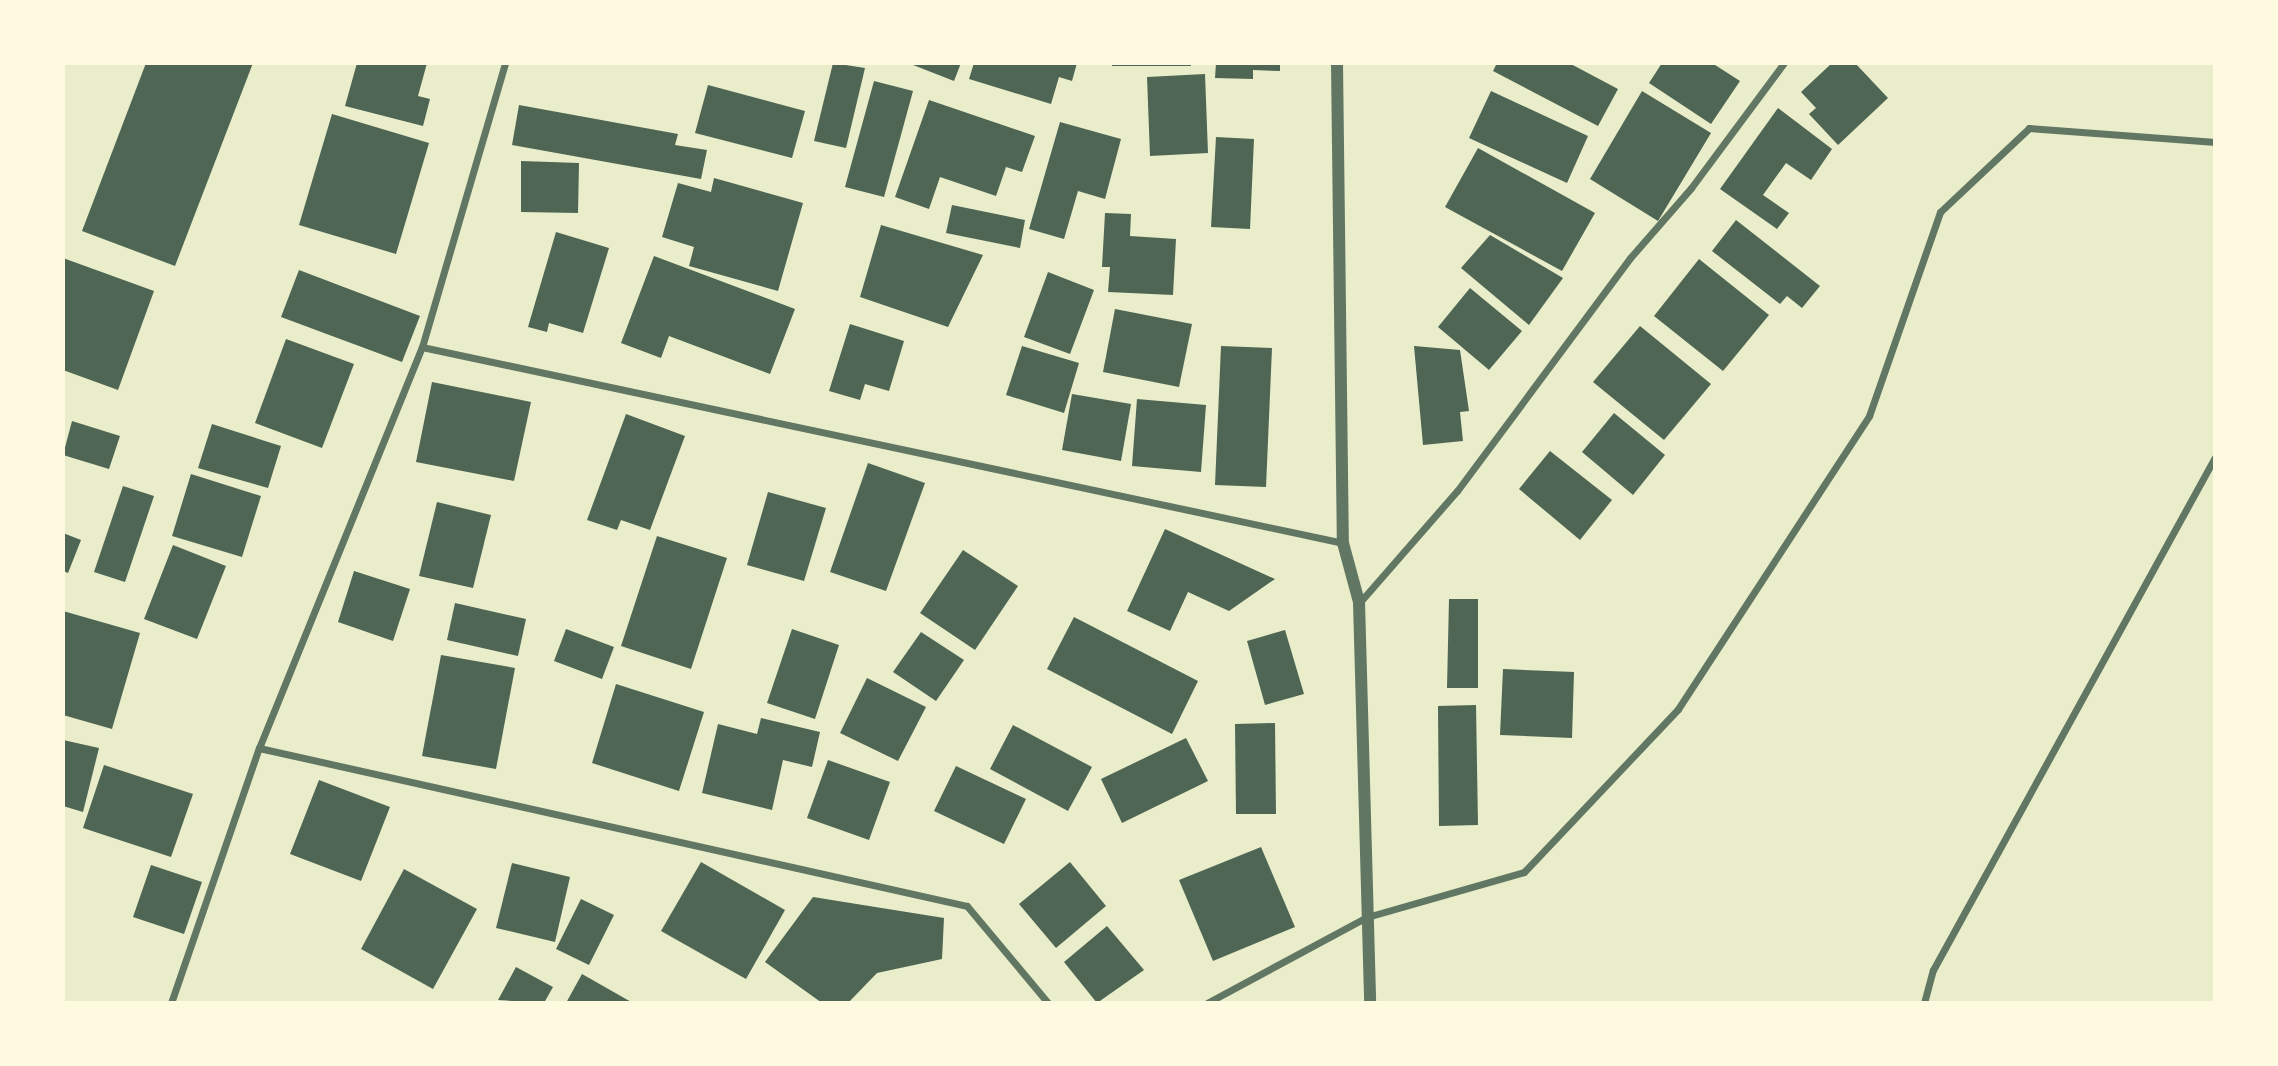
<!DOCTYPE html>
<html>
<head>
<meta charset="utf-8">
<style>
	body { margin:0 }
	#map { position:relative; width:2278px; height:1066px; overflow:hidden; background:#e9edc9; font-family:Barlow,sans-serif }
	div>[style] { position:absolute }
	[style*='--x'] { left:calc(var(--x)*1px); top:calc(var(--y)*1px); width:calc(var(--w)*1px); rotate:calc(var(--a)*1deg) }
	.building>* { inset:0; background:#4f6655 }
	.minor>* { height:7px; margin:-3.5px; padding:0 3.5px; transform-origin:3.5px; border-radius:3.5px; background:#617663 }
	.tertiary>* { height:12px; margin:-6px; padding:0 6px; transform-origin:6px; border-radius:6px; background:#617663 }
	span { translate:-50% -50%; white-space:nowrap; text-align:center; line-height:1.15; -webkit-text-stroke:6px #fefae0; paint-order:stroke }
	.frame { position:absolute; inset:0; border:65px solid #fefae0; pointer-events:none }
</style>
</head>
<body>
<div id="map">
	<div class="building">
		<i style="clip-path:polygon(146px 63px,253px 63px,175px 266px,82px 231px)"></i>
		<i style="clip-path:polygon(357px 63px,427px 63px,418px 96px,430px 99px,423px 126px,345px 106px)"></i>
		<i style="clip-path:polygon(833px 63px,865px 68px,846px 148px,814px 141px)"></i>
		<i style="clip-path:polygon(908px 63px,961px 63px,954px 81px)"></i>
		<i style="clip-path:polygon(974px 63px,1077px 63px,1072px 81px,1059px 77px,1051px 104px,969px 79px)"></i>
		<i style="clip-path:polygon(1112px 63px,1191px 63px,1191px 66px,1112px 66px)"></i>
		<i style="clip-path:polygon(1216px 63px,1280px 63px,1280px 71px,1253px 70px,1253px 79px,1215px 78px)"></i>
		<i style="clip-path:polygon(1497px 63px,1569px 63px,1618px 89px,1598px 126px,1493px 71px)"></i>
		<i style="clip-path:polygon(1662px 63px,1712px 63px,1740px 81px,1711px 124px,1649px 83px)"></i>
		<i style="clip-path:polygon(1832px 63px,1855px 63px,1888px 98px,1838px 145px,1809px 114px,1816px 108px,1801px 92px)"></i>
		<i style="clip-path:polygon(1205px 74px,1208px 153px,1150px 156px,1147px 77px)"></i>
		<i style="clip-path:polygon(874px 81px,913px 91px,884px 197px,845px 187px)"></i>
		<i style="clip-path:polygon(708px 85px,805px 111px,792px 158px,695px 133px)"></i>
		<i style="clip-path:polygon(1491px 91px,1588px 136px,1567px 183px,1469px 138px)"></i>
		<i style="clip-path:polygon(1642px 91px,1711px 133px,1658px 221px,1590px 179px)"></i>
		<i style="clip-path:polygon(929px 100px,1035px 136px,1022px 172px,1006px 167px,996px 196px,940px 177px,929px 209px,895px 197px)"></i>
		<i style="clip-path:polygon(519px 105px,678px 134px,675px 145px,707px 150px,701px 179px,512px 145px)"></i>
		<i style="clip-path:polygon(1778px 108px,1832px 149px,1811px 180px,1786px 163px,1763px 195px,1789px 213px,1777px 229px,1720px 189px)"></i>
		<i style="clip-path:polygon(332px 114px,429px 143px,396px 254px,299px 225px)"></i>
		<i style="clip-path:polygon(1060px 122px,1121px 139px,1105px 199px,1078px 191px,1064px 239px,1029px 229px)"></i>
		<i style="clip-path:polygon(1216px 137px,1254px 139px,1250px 229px,1211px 227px)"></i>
		<i style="clip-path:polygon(1478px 148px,1595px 213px,1562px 271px,1445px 207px)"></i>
		<i style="clip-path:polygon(521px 161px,579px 163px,578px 213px,521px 212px)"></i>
		<i style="clip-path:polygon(714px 178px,803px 203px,778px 291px,689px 266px,694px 247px,662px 237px,678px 183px,711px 192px)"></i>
		<i style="clip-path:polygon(952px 205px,1025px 220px,1020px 248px,946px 233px)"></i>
		<i style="clip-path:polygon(1105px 213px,1131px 214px,1130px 236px,1176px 239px,1173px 295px,1108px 292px,1110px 267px,1102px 267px)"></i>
		<i style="clip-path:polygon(1736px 220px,1820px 286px,1802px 308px,1787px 296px,1780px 304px,1712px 251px)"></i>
		<i style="clip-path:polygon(881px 225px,983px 255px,948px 327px,860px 297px)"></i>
		<i style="clip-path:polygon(556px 232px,609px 248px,583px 333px,549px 323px,547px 332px,528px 327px)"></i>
		<i style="clip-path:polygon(1490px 235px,1563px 278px,1529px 325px,1461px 268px)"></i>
		<i style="clip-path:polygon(654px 256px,795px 309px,770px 374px,669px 336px,661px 358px,621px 343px)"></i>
		<i style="clip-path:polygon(63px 258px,154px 291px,118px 390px,63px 370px)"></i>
		<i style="clip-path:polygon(1699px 259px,1769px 315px,1723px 371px,1654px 316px)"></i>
		<i style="clip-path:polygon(299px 270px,420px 316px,402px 362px,281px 317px)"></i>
		<i style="clip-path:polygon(1048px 272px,1094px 290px,1070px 354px,1024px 337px)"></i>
		<i style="clip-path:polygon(1470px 288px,1522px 331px,1489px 370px,1438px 327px)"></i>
		<i style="clip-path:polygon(1115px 309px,1192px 324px,1179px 387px,1103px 372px)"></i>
		<i style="clip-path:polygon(850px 324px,904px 341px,889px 391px,865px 384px,860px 400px,829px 391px)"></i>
		<i style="clip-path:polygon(1640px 326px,1711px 384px,1664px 440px,1593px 382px)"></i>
		<i style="clip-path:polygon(286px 339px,354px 364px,322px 448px,255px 423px)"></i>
		<i style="clip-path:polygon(1022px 346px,1079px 363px,1064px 413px,1006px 395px)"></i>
		<i style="clip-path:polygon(1221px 346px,1272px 348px,1266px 487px,1215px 485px)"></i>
		<i style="clip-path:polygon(1414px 346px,1460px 350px,1469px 411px,1460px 412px,1463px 441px,1423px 445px)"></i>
		<i style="clip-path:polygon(432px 382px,531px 402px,514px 481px,416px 462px)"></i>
		<i style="clip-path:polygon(1072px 394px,1131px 404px,1121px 461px,1062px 450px)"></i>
		<i style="clip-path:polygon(1137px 399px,1206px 405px,1201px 472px,1132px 466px)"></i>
		<i style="clip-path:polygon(1614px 413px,1665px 455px,1633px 495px,1582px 452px)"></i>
		<i style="clip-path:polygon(626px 414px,685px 436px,650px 530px,621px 520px,617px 530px,587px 520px)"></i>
		<i style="clip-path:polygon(72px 421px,120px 436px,109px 469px,63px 455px)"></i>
		<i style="clip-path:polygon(212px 424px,281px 446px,268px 488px,198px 468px)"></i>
		<i style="clip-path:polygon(1550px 451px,1612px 500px,1580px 540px,1519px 489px)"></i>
		<i style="clip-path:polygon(868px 463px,925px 483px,886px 591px,830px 572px)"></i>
		<i style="clip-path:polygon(191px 474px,261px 496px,242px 557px,172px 536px)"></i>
		<i style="clip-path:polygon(123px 486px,154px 496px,125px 582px,94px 572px)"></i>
		<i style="clip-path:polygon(768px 492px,826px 508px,804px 581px,747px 565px)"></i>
		<i style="clip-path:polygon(437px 502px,491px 515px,473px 588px,419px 576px)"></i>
		<i style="clip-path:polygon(1165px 529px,1275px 579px,1229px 611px,1188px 592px,1170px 631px,1127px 611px)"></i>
		<i style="clip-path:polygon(63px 533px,81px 540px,68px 573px,63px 571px)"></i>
		<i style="clip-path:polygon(657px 536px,727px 558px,691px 669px,621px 646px)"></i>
		<i style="clip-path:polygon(173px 545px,226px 566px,197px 639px,144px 619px)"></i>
		<i style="clip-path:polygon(963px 550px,1018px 586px,975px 650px,920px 613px)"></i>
		<i style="clip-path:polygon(354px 571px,410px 589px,393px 641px,338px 622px)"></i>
		<i style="clip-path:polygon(1449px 599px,1478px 599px,1478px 688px,1447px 688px)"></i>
		<i style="clip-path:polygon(455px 603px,526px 619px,518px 656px,447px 640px)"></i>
		<i style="clip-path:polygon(63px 611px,140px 633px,112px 729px,63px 715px)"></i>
		<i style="clip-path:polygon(1074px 617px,1198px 681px,1172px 734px,1047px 669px)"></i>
		<i style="clip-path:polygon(566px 629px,614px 647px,602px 679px,554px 661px)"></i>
		<i style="clip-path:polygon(792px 629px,839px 645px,815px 719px,767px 703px)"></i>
		<i style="clip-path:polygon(1285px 630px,1304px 694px,1265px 705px,1247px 641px)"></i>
		<i style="clip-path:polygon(921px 632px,964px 660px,936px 701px,893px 672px)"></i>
		<i style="clip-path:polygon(441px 655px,515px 668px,496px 769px,422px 756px)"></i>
		<i style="clip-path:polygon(1503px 669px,1574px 672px,1572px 738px,1500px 735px)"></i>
		<i style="clip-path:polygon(867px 678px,926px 707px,898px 761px,840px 733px)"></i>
		<i style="clip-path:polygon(616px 684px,704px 712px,679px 791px,592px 763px)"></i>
		<i style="clip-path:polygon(1476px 705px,1478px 825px,1439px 826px,1438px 706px)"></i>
		<i style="clip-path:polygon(761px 718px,820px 732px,812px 767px,783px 760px,772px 810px,702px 793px,718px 724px,757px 734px)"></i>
		<i style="clip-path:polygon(1275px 723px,1276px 814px,1236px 814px,1235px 724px)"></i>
		<i style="clip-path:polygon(1013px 725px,1092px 767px,1068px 811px,990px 769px)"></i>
		<i style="clip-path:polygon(1186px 738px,1208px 781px,1122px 823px,1101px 779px)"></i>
		<i style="clip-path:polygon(63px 740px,99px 748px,83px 812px,63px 806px)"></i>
		<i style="clip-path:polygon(828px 760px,890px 782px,869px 840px,807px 818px)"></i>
		<i style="clip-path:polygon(104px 765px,193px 794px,171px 857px,83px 828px)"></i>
		<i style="clip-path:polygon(956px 766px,1026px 799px,1004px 844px,934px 811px)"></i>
		<i style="clip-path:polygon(319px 780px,390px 807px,361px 881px,290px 854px)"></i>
		<i style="clip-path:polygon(1261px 847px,1295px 927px,1213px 961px,1179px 880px)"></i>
		<i style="clip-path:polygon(701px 862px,785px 910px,746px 979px,661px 931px)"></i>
		<i style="clip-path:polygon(1070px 862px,1106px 906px,1056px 948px,1019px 904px)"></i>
		<i style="clip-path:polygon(512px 863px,570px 877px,555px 942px,496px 928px)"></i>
		<i style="clip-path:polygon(151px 865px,202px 882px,184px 934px,133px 917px)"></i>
		<i style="clip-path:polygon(404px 869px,477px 909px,433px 989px,361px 949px)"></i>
		<i style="clip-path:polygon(813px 897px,944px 918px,942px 959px,877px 973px,848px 1003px,822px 1003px,765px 962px)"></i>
		<i style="clip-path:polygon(581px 899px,614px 915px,589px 965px,556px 949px)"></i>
		<i style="clip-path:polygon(1107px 926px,1144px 970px,1097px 1003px,1064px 962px)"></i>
		<i style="clip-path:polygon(516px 967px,553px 987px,544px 1003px,498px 1000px)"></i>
		<i style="clip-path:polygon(582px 974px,633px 1003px,566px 1003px)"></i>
	</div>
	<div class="minor">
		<i style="--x:422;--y:347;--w:942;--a:12.01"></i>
		<i style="--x:1360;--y:602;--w:147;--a:-48.9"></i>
		<i style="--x:1457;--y:491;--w:290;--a:-53.4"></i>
		<i style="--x:1630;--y:258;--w:93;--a:-48.9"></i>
		<i style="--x:1691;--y:188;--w:156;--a:-53.4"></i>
		<i style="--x:259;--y:748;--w:725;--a:12.58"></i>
		<i style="--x:967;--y:906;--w:126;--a:50.1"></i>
		<i style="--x:171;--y:1003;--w:270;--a:-71"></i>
		<i style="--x:259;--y:748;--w:433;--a:-67.9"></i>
		<i style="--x:422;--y:347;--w:296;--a:-73.7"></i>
		<i style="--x:1207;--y:1003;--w:182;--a:-28.3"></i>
		<i style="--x:1367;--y:917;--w:163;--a:-16"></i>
		<i style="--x:1524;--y:872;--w:224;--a:-46.6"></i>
		<i style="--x:1678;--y:709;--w:350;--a:-56.9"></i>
		<i style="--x:1869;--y:416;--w:216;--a:-70.8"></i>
		<i style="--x:1940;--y:212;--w:122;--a:-43.3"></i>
		<i style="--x:2029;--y:128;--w:187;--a:4.3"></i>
		<i style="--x:1924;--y:1003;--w:34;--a:-75"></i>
		<i style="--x:1933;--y:970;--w:585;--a:-61.2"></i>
	</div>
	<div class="tertiary">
		<i style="--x:1337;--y:63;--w:480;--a:89.3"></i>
		<i style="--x:1343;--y:543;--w:61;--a:74.8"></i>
		<i style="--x:1359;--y:602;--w:401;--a:88.4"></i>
	</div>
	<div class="frame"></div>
</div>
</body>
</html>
